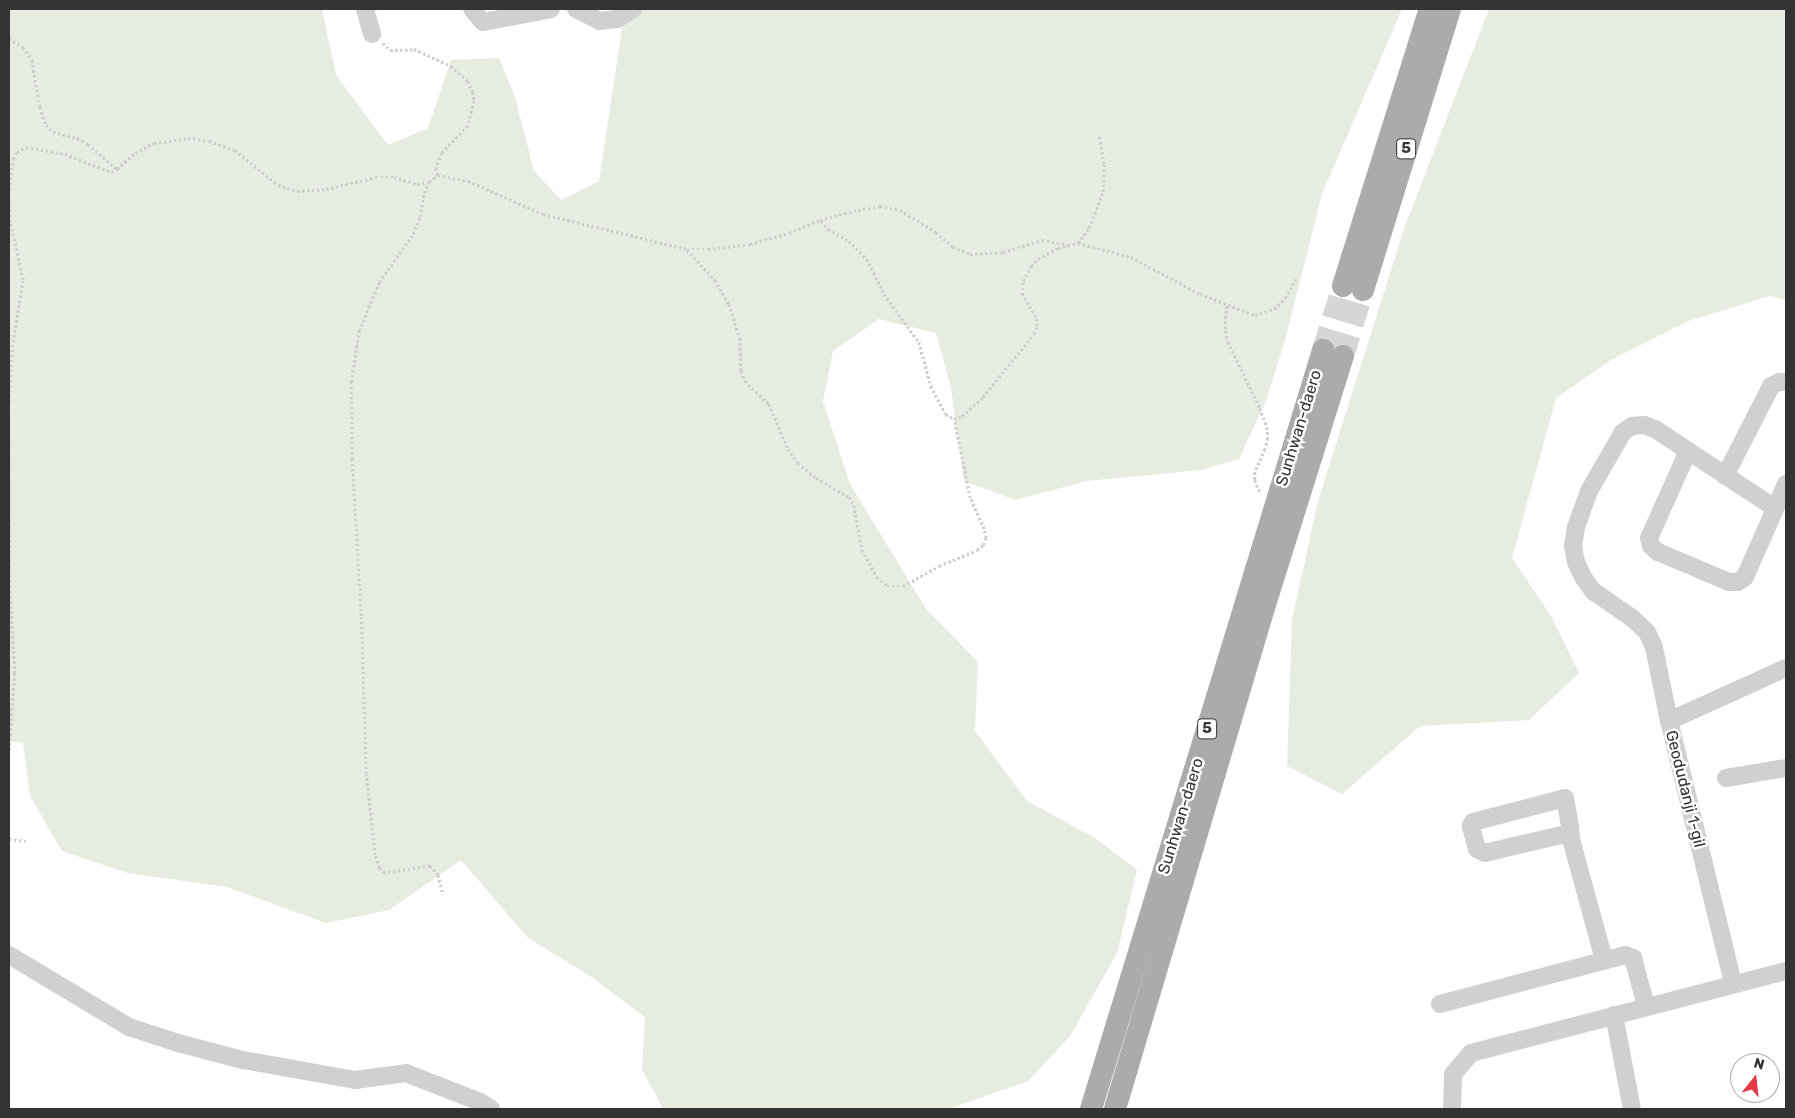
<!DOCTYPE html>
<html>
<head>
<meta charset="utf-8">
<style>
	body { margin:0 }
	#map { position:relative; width:1795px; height:1118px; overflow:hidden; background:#fff; font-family:Rubik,sans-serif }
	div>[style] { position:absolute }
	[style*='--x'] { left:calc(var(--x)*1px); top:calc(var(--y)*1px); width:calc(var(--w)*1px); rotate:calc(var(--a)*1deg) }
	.green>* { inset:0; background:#e6ecdf }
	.major-tunnel>* { height:22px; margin-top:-11px; transform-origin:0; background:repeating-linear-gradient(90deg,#d6d6d6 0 22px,transparent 0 33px) }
	.path>* { height:2.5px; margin-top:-1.25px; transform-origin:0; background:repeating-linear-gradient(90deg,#cdcdcd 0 2.5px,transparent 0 5px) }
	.minor>* { height:18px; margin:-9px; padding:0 9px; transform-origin:9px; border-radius:9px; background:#d0d0d0 }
	.major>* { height:22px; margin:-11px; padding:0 11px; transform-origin:11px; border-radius:11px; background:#ababab }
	span { translate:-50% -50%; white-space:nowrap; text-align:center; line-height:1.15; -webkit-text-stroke:5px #fff; paint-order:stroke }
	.shield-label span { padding:1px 4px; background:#fff; border:1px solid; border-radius:4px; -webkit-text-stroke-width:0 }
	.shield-label { font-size:15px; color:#333; font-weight:700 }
	.street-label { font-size:16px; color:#333 }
	.frame { position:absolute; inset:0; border:10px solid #333; pointer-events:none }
	.north { position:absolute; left:1730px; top:1053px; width:50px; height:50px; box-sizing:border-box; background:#fff; border:1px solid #adadad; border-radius:50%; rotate:16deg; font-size:14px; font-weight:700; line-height:20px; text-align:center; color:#333 }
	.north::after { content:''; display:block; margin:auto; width:18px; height:22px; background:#e63946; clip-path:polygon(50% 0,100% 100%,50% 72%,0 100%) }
</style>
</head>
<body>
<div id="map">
	<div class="green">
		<i style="clip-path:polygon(9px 9px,322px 9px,336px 75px,388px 145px,428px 128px,451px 60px,499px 58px,515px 97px,534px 171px,561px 200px,599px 181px,625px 9px,1402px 9px,1322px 194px,1285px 340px,1266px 401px,1239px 459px,1201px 470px,1087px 481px,1015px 500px,964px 481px,951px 388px,936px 333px,879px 319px,833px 351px,823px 401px,850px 484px,926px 609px,978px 662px,975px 731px,1027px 801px,1095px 838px,1137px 870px,1117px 953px,1070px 1036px,1028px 1081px,949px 1109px,663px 1109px,642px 1069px,645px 1017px,590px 976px,528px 938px,461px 860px,389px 910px,326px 923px,227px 887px,128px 873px,62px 851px,30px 796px,23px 743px,9px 741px)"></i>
		<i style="clip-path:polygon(1489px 9px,1786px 9px,1786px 300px,1770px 296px,1688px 321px,1611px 360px,1556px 398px,1512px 558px,1551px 616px,1579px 673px,1529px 720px,1420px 726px,1342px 794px,1287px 766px,1292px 620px,1318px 501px,1405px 226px)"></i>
	</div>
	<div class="major-tunnel">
		<i style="--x:1323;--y:350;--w:67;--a:-72.6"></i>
		<i style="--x:1343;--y:356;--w:69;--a:-73.1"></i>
	</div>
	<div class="path">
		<i style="--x:9;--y:38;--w:17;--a:33"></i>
		<i style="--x:23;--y:47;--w:16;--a:55"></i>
		<i style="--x:32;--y:60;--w:48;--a:80.3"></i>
		<i style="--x:40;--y:107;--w:19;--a:72"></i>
		<i style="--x:46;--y:125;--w:10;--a:45"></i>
		<i style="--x:53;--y:132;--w:25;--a:14"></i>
		<i style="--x:77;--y:138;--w:13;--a:29"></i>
		<i style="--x:88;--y:144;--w:38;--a:41"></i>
		<i style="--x:383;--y:43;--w:10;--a:45"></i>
		<i style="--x:390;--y:50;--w:24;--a:-2"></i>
		<i style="--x:414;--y:49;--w:41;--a:24.7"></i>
		<i style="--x:451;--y:66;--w:23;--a:41"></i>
		<i style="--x:468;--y:81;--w:12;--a:66"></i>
		<i style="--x:473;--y:92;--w:9;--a:84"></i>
		<i style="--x:474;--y:101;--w:26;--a:103"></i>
		<i style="--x:468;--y:126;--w:37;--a:134"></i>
		<i style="--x:442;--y:153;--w:16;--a:112"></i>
		<i style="--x:436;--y:168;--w:7;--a:74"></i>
		<i style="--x:821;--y:221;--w:11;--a:49"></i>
		<i style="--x:828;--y:229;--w:24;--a:30"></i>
		<i style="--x:849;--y:241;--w:25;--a:45"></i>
		<i style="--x:867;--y:259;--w:39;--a:64"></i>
		<i style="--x:884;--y:294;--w:59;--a:53.9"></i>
		<i style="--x:919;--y:342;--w:46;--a:74.7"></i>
		<i style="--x:931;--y:386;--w:32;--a:62"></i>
		<i style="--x:946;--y:414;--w:9;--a:32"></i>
		<i style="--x:1078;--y:243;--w:19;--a:-54"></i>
		<i style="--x:1089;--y:228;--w:39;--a:-69"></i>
		<i style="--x:1103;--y:192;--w:28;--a:-88"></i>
		<i style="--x:1104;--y:164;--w:29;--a:-100"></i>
		<i style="--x:687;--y:250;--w:41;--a:47"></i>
		<i style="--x:715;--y:280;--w:28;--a:60"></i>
		<i style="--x:729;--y:304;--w:36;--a:72"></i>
		<i style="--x:740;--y:338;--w:33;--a:88"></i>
		<i style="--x:741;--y:371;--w:11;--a:68"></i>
		<i style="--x:745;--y:381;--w:33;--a:44"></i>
		<i style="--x:769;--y:404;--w:49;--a:67.1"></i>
		<i style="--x:788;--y:449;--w:17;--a:54"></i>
		<i style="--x:798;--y:463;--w:23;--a:40"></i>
		<i style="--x:816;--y:478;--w:38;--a:30"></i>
		<i style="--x:849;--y:497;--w:9;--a:58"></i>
		<i style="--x:854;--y:505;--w:46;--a:79.9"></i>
		<i style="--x:862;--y:550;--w:31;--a:61"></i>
		<i style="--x:877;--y:577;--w:13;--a:42"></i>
		<i style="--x:887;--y:586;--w:16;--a:0"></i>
		<i style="--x:903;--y:586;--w:41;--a:-29.1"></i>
		<i style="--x:939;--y:566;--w:41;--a:-22.8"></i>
		<i style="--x:977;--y:550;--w:8;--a:-40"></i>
		<i style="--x:983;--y:545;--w:8;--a:-67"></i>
		<i style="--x:986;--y:538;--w:9;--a:-103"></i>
		<i style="--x:984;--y:529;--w:34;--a:-114"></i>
		<i style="--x:970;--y:498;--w:81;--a:-101.4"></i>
		<i style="--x:1227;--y:306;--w:20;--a:96"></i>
		<i style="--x:1225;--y:326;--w:16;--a:79"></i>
		<i style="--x:1228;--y:342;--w:73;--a:64.1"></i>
		<i style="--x:1260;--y:408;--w:20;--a:70"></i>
		<i style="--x:1267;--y:427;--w:11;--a:85"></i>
		<i style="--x:1268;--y:438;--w:11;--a:105"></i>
		<i style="--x:1265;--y:449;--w:25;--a:113"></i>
		<i style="--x:1255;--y:472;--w:8;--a:90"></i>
		<i style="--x:1255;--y:480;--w:13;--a:67"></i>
		<i style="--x:9;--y:402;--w:55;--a:-86.9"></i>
		<i style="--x:12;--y:347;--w:68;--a:-80.7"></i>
		<i style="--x:23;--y:280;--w:59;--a:-102.6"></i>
		<i style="--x:10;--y:222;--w:32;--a:-92"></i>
		<i style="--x:9;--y:190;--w:31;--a:-83"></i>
		<i style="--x:13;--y:159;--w:8;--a:-60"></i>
		<i style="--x:17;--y:152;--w:10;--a:-29"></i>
		<i style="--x:26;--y:147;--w:40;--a:10"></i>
		<i style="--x:65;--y:154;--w:49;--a:21.4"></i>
		<i style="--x:111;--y:172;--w:7;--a:-27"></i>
		<i style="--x:117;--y:169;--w:24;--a:-42"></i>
		<i style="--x:135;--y:153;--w:21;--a:-28"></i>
		<i style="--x:154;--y:143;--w:34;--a:-8"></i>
		<i style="--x:188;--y:138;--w:21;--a:8"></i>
		<i style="--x:209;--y:141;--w:28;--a:19"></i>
		<i style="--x:235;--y:150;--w:55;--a:39.1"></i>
		<i style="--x:278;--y:185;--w:20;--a:18"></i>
		<i style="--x:297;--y:191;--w:29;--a:-4"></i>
		<i style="--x:326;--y:189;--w:51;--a:-13.5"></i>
		<i style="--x:376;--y:177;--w:18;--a:0"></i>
		<i style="--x:394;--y:177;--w:24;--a:17"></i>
		<i style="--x:417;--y:184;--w:12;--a:-9"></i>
		<i style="--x:9;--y:415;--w:176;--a:89.7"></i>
		<i style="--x:10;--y:591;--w:82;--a:86.5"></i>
		<i style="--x:15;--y:673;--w:80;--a:94.3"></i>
		<i style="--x:954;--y:419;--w:9;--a:-21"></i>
		<i style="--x:962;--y:416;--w:28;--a:-42"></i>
		<i style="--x:983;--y:397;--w:81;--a:-51"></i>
		<i style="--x:1034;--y:334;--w:9;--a:-69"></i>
		<i style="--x:1037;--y:326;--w:9;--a:-96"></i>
		<i style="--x:1036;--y:317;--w:26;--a:-122"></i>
		<i style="--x:1022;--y:295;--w:14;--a:-86"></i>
		<i style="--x:1023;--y:281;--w:17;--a:-62"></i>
		<i style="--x:1031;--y:266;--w:10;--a:-45"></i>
		<i style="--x:1038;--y:259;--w:23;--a:-29"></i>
		<i style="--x:1058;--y:248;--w:21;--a:-14"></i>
		<i style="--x:1078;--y:243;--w:55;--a:14.8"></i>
		<i style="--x:1131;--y:257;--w:78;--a:28.2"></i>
		<i style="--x:1200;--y:294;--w:59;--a:20.9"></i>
		<i style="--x:1255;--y:315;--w:20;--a:-18"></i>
		<i style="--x:1274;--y:309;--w:16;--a:-45"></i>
		<i style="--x:1285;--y:298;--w:22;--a:-60"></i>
		<i style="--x:9;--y:839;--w:17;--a:7"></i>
		<i style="--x:442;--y:892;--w:17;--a:-103"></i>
		<i style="--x:438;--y:875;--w:12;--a:-132"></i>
		<i style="--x:430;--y:866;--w:46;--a:171.2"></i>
		<i style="--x:385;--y:873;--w:8;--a:-140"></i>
		<i style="--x:379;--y:868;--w:14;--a:-107"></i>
		<i style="--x:375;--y:855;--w:81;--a:-96.3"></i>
		<i style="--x:366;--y:774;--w:158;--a:-91.8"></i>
		<i style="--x:361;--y:616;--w:157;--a:-93.3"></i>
		<i style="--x:352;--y:459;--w:77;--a:-90.7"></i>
		<i style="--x:351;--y:382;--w:52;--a:-81.1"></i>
		<i style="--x:359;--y:331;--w:53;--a:-67.8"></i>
		<i style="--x:379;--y:282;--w:59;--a:-54.7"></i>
		<i style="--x:413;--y:234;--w:18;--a:-68"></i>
		<i style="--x:420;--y:217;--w:24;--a:-81"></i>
		<i style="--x:424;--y:193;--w:12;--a:-66"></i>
		<i style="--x:429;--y:182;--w:11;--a:-38"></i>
		<i style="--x:438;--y:175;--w:31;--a:11"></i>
		<i style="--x:468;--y:181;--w:82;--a:23.7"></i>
		<i style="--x:543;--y:214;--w:148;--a:13.7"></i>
		<i style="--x:687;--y:249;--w:21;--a:0"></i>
		<i style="--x:708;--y:249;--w:42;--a:-6.8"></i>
		<i style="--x:750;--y:244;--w:41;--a:-15.8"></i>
		<i style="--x:789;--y:233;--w:34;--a:-23"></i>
		<i style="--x:820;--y:220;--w:39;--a:-15"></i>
		<i style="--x:858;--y:210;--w:22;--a:-10"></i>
		<i style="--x:880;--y:206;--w:20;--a:11"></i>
		<i style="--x:900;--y:210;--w:42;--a:31.4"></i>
		<i style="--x:936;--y:232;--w:23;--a:41"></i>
		<i style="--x:953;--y:247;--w:18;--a:22"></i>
		<i style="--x:970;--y:254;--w:33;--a:-3"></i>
		<i style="--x:1003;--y:252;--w:41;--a:-17.1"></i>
		<i style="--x:1042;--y:240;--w:27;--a:10"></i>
	</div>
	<div class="minor">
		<i style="--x:365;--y:9;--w:26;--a:74"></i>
		<i style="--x:472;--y:9;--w:17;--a:50"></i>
		<i style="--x:483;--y:22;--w:69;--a:-10.8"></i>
		<i style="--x:576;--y:9;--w:27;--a:27"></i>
		<i style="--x:600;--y:21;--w:17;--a:-7"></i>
		<i style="--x:617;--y:19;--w:19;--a:-32"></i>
		<i style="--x:1688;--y:451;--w:95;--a:114.1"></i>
		<i style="--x:1649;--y:538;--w:8;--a:76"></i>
		<i style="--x:1651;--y:546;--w:9;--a:41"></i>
		<i style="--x:1658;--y:552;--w:77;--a:22.9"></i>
		<i style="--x:1729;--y:582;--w:9;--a:0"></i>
		<i style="--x:1738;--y:582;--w:9;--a:-36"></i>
		<i style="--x:1745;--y:577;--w:102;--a:-66.2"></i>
		<i style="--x:1725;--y:476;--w:101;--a:-62.9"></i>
		<i style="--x:1771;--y:386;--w:9;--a:-27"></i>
		<i style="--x:1779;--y:382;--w:7;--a:0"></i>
		<i style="--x:1669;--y:721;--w:76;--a:-101.5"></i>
		<i style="--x:1654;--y:647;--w:17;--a:-115"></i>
		<i style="--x:1647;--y:632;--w:21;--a:-137"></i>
		<i style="--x:1632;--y:618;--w:47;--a:-145.3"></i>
		<i style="--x:1593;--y:591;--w:17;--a:-126"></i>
		<i style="--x:1583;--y:577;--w:17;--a:-115"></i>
		<i style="--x:1576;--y:562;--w:16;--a:-101"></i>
		<i style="--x:1573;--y:546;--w:19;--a:-81"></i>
		<i style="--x:1576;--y:527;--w:38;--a:-70"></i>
		<i style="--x:1589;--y:491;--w:68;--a:-60"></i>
		<i style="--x:1623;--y:432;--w:11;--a:-34"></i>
		<i style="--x:1632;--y:426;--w:12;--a:-5"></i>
		<i style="--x:1644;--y:425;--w:12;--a:20"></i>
		<i style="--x:1655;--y:429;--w:144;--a:33.4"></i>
		<i style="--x:1726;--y:778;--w:61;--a:-9.5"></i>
		<i style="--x:1570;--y:833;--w:87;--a:166.8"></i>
		<i style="--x:1485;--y:853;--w:9;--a:-153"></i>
		<i style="--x:1477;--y:849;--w:24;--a:-105"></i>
		<i style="--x:1471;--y:826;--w:4;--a:-63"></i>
		<i style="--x:1473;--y:822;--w:95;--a:-14.6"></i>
		<i style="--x:1565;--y:798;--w:29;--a:80"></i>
		<i style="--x:1570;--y:827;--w:12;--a:85"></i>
		<i style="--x:1571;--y:839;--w:125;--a:74.7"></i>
		<i style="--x:9;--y:955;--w:140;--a:31"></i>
		<i style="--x:129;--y:1027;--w:52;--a:18.1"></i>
		<i style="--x:178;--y:1043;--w:67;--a:14.7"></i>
		<i style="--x:243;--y:1060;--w:114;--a:10.1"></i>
		<i style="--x:355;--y:1080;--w:51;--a:-7.8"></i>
		<i style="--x:406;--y:1073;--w:79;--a:21.4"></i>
		<i style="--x:480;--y:1102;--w:13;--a:32"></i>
		<i style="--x:1733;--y:983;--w:270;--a:-103.7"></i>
		<i style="--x:1669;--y:721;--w:128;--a:-24.4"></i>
		<i style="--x:1440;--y:1004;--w:191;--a:-14.8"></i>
		<i style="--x:1625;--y:955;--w:9;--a:21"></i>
		<i style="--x:1633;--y:958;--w:50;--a:74.8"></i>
		<i style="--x:1614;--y:1015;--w:96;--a:79.2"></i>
		<i style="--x:1452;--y:1109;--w:35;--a:-88"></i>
		<i style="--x:1453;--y:1074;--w:28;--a:-49"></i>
		<i style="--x:1471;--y:1053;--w:325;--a:-14.6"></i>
	</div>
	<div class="major">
		<i style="--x:1343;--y:286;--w:290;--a:-72.6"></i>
		<i style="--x:1363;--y:290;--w:294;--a:-72.8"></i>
		<i style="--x:1091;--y:1109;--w:794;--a:-73"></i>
		<i style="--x:1115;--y:1109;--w:523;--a:-73.44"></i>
		<i style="--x:1264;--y:608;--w:264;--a:-72.6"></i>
	</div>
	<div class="shield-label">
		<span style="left:1406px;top:149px">5</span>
		<span style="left:1207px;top:729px">5</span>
	</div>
	<div class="street-label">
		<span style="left:1299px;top:428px;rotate:-73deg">Sunhwan-daero</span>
		<span style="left:1685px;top:789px;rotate:76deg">Geodudanji 1-gil</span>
		<span style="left:1181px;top:816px;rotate:-73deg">Sunhwan-daero</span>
	</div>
	<div class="frame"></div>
	<div class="north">N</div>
</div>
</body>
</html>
